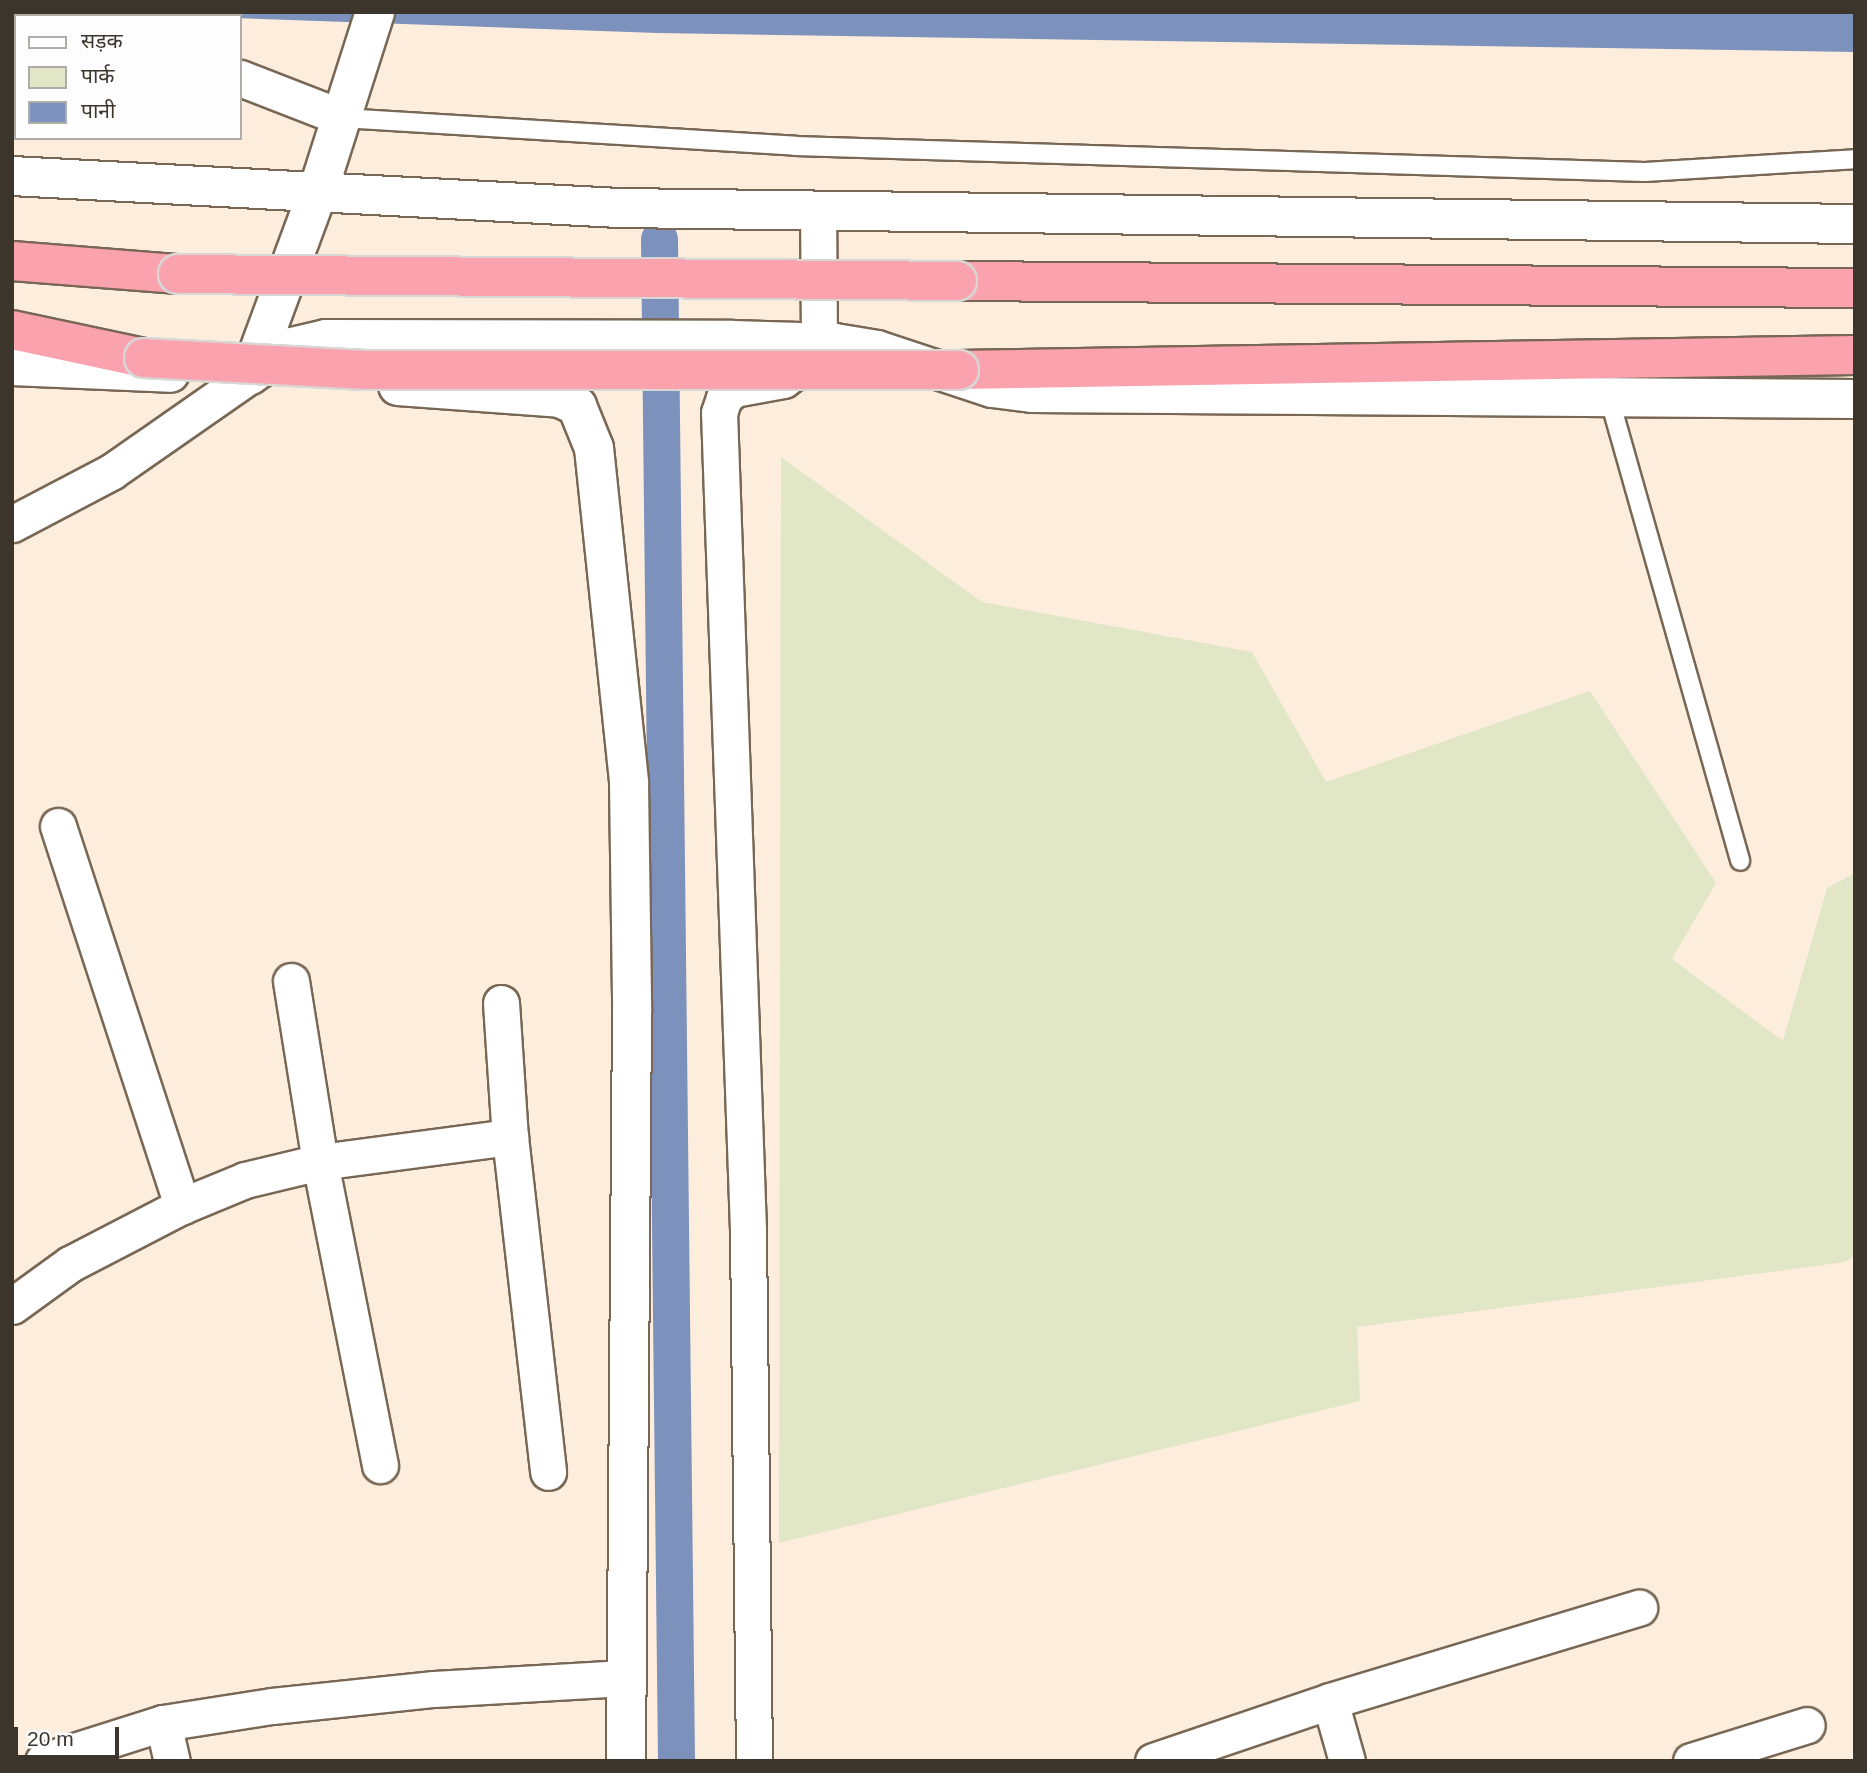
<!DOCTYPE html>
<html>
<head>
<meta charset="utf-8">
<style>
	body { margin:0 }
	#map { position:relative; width:1867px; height:1773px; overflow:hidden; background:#fdeddc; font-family:Arial,"Noto Sans Devanagari",sans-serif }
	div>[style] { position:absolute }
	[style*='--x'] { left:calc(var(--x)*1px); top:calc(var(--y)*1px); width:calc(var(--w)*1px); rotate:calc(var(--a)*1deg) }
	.green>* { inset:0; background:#e1e6c6 }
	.water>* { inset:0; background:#7c91bc }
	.canal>* { height:37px; margin:-18.5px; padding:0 18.5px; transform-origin:18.5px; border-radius:18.5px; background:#7c91bc }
	.roads { filter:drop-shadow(2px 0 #786754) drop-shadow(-2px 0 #786754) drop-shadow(0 2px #786754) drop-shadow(0 -2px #786754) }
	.service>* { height:18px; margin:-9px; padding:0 9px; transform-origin:9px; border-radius:9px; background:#fff }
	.minor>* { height:35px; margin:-17.5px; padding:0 17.5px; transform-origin:17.5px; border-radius:17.5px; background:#fff }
	.tertiary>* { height:38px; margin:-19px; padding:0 19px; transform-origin:19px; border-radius:19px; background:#fff }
	.trunk>* { height:38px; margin:-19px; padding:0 19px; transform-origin:19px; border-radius:19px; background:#faa2ae }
	.bridges { filter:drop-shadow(2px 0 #d8d7d5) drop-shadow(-2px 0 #d8d7d5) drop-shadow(0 2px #d8d7d5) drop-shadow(0 -2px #d8d7d5) }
	.trunk-bridge>* { height:38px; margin:-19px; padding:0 19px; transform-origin:19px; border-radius:19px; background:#faa2ae }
	span { translate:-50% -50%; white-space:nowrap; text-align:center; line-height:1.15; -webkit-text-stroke:5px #fdfdfd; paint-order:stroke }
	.frame { position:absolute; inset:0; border:14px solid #3c352c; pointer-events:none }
	.legend { position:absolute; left:14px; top:14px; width:228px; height:126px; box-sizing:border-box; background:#fdfdfd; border:2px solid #b0ada9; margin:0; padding:9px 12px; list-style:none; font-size:21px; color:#3c352c }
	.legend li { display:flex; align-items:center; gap:14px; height:35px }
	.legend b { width:35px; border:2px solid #b0ada9 }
	.scale { position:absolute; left:14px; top:1727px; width:105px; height:32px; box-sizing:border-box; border:4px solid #3c352c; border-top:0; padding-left:9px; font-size:21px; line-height:24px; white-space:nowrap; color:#3c352c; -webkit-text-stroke:5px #fdfdfd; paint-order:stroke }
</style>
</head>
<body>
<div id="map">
	<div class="green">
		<i style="clip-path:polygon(781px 457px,982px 602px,1252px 652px,1326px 782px,1590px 691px,1716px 883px,1672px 959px,1783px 1041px,1827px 888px,1855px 873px,1855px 1255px,1845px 1262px,1357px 1327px,1360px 1401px,779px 1543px)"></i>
	</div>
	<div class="water">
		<i style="clip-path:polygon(66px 12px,1855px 12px,1855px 52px,658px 33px)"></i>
	</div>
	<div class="canal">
		<i style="--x:659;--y:239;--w:1522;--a:89.36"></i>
	</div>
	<div class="roads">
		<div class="service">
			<i style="--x:343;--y:118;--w:453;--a:3.5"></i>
			<i style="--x:795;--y:146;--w:850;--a:1.75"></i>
			<i style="--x:1645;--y:172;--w:210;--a:-3.5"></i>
			<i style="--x:1609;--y:397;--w:482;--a:74.2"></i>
		</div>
		<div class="minor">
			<i style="--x:12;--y:43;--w:4;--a:-14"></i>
			<i style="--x:240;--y:78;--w:110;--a:21.2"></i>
			<i style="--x:12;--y:524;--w:112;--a:-27.7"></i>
			<i style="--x:111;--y:472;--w:169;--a:-34.9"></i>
			<i style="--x:58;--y:826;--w:400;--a:71.9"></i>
			<i style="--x:291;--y:981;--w:183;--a:80.9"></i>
			<i style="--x:320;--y:1162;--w:309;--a:78.8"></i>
			<i style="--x:501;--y:1003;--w:134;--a:86.2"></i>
			<i style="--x:510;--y:1137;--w:337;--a:83.5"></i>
			<i style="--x:12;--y:1306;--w:72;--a:-35.9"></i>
			<i style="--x:70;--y:1264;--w:126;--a:-27.4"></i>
			<i style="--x:182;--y:1206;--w:68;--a:-22.4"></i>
			<i style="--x:245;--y:1180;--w:77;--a:-13.5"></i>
			<i style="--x:320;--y:1162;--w:192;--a:-7.5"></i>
			<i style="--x:1330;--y:1701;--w:62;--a:74.2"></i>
			<i style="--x:163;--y:1723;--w:39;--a:77"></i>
			<i style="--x:43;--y:1761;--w:126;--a:-17.6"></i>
			<i style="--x:163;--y:1723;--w:110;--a:-8.9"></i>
			<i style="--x:272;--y:1706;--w:163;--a:-6"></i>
			<i style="--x:434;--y:1689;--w:191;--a:-3.3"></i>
			<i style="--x:754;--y:1761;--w:531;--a:-90.65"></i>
			<i style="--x:748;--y:1230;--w:818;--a:-92.03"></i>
			<i style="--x:719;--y:413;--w:16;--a:-72"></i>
			<i style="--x:724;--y:398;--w:13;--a:-42"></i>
			<i style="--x:734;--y:389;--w:50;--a:-10.4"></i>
			<i style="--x:783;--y:380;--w:31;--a:-36"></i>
			<i style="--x:808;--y:362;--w:23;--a:-61"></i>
			<i style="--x:819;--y:342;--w:132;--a:-90.4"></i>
			<i style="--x:1153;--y:1761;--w:187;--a:-18.7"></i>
			<i style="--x:1330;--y:1701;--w:323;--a:-16.8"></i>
			<i style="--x:1691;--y:1761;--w:121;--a:-17.2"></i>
		</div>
		<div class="tertiary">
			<i style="--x:12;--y:176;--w:608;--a:3.02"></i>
			<i style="--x:619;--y:208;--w:1236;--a:0.74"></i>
			<i style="--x:12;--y:366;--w:158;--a:2.5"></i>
			<i style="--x:250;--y:375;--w:50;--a:-33.7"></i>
			<i style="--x:292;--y:347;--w:35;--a:-13"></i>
			<i style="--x:326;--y:339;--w:406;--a:0.1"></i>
			<i style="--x:732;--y:340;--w:103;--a:1.7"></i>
			<i style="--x:835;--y:343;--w:43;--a:9.5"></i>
			<i style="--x:877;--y:350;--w:121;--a:18.3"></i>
			<i style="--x:992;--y:388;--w:40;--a:7.1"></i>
			<i style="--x:1032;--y:393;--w:823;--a:0.42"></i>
			<i style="--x:250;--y:375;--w:193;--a:-69.7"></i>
			<i style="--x:317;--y:194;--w:191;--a:-72.3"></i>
			<i style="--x:398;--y:386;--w:162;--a:4.2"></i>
			<i style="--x:560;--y:398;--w:19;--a:25"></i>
			<i style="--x:577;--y:406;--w:45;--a:68"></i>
			<i style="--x:594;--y:448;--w:337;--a:84"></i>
			<i style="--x:629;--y:783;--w:229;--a:89.2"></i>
			<i style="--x:632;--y:1012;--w:749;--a:90.46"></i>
		</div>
		<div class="trunk">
			<i style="--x:12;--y:261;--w:167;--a:4.5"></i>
			<i style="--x:957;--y:281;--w:898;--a:0.45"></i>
			<i style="--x:12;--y:330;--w:135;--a:12"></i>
			<i style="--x:959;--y:370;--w:896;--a:-0.96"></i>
		</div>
	</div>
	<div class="bridges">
		<div class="trunk-bridge">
			<i style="--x:178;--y:274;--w:779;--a:0.51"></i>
			<i style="--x:144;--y:358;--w:222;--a:3.1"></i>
			<i style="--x:366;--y:370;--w:593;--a:0"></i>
		</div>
	</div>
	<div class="frame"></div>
	<ul class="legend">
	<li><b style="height:9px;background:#fff"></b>सड़क</li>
	<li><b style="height:19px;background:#e1e6c6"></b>पार्क</li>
	<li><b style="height:19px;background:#7c91bc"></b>पानी</li>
	</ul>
	<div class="scale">20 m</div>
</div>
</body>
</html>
